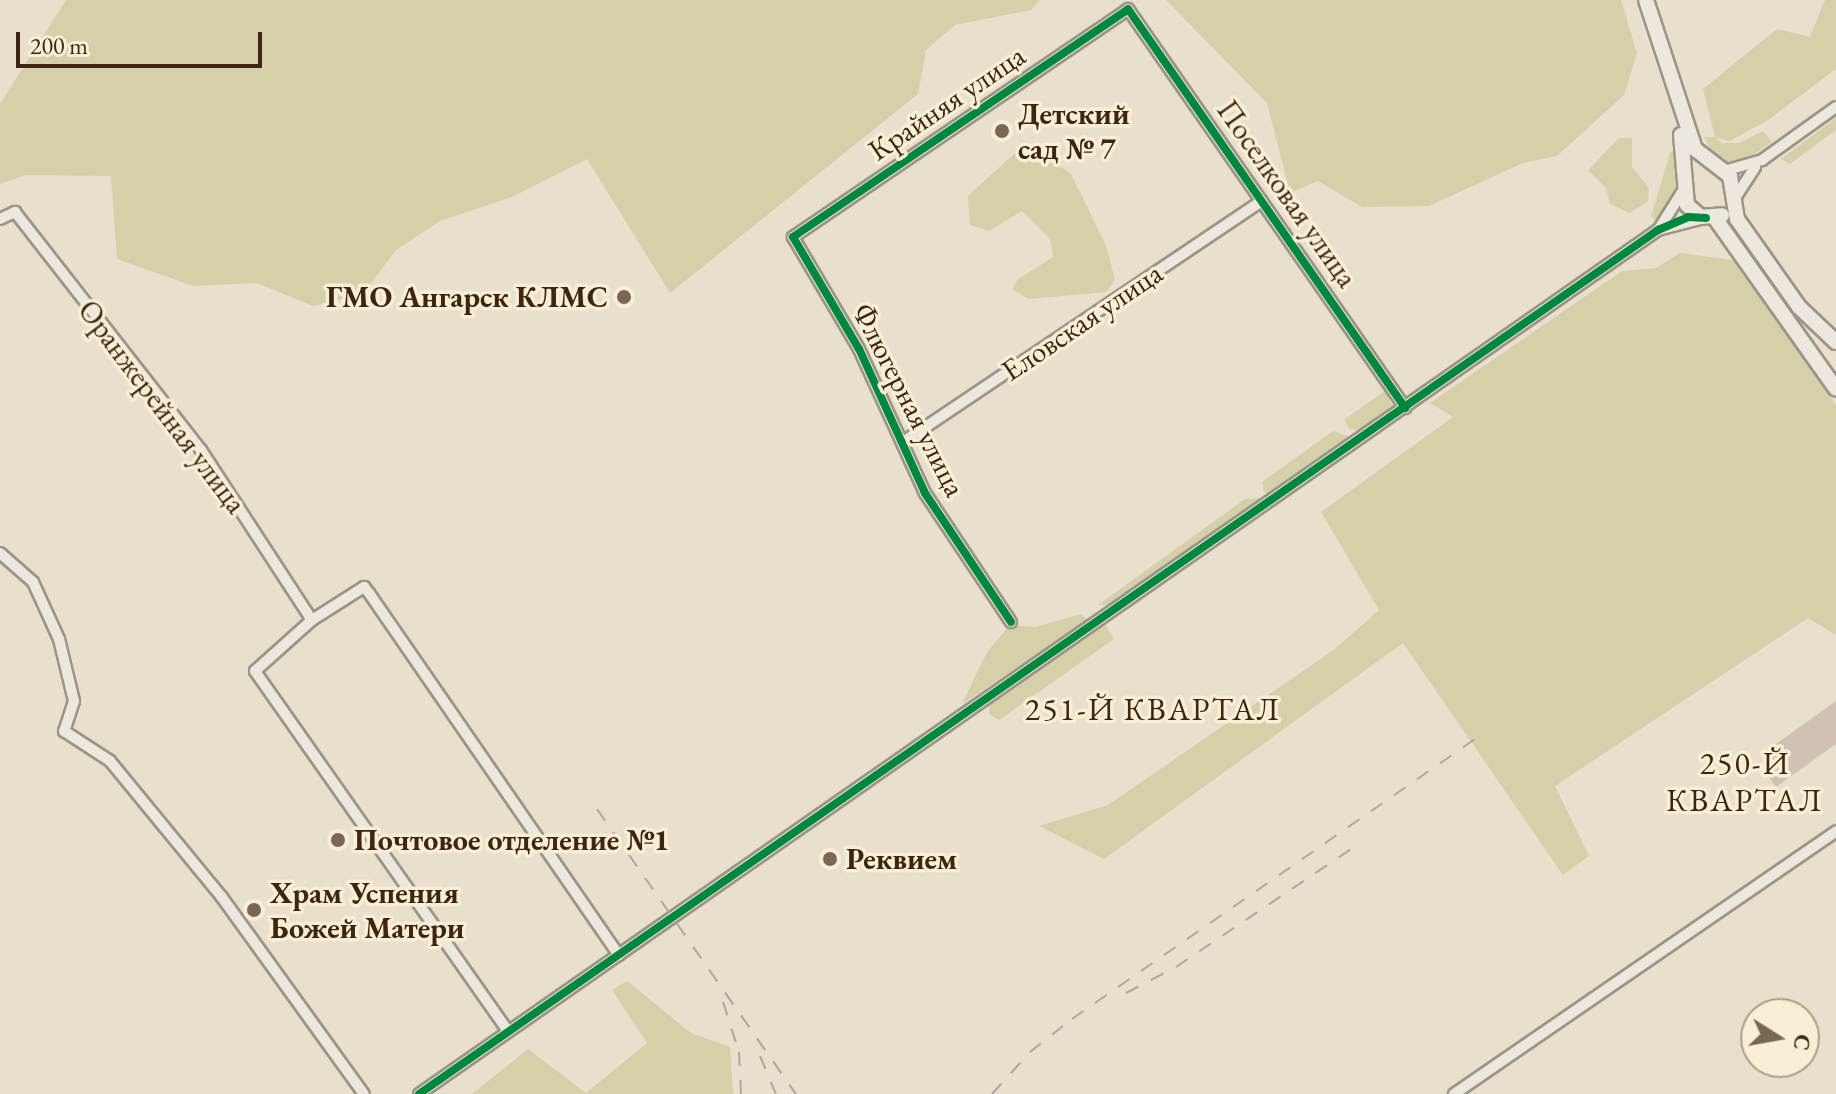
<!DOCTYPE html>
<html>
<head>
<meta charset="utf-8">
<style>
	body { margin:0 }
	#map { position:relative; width:1836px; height:1094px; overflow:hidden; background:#e8e0cc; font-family:"EB Garamond",serif }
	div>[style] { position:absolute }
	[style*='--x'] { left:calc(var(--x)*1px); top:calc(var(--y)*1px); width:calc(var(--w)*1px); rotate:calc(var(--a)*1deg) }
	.green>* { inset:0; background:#d4d0a9 }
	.building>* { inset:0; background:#d1c1b5 }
	.roads { filter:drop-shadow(2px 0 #9c9486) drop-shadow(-2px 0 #9c9486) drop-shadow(0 2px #9c9486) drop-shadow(0 -2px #9c9486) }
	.minor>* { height:10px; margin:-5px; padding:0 5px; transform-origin:5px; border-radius:5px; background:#ece8dd }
	.secondary>* { height:14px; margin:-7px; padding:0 7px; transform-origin:7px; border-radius:7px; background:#ece8dd }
	.rail>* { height:2px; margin-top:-1px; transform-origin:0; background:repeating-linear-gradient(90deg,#aca69c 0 14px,transparent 0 28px) }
	.cycleway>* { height:8px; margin:-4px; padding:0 4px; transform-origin:4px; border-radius:4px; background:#00873e }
	.dots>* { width:22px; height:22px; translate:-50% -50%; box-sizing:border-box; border:4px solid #f8eed5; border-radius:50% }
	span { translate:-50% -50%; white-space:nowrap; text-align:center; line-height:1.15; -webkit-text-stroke:7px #f8eed5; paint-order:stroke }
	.street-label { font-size:30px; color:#3d2514 }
	.poi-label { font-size:30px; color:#3d2514; font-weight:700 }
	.left { translate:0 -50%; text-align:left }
	.right { translate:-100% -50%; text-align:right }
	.neighbourhood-label { font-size:32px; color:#3d2514; letter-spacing:2px }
	.north { position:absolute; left:1740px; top:998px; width:80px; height:80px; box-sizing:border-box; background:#f8eed5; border:2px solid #ad9e88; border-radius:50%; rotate:101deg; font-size:22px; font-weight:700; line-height:32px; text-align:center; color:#3d2514 }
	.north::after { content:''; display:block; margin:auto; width:28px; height:36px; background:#796654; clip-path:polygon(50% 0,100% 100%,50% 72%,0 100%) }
	.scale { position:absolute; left:16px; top:32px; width:246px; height:36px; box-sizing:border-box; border:4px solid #3d2514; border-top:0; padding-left:10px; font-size:24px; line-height:28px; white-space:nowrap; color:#3d2514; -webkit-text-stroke:6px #f8eed5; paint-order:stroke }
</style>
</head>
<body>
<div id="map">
	<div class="green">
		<i style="clip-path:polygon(66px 0,1040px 0,1031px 10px,955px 25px,926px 50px,918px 94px,670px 293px,587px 159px,512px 197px,440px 221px,396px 250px,363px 294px,313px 306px,257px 283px,193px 286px,117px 259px,111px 176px,26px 175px,0 184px,0 104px)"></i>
		<i style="clip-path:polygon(1166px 0,1621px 0,1637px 53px,1624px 95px,1557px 156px,1523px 163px,1429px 206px,1362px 207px,1318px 181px,1290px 193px,1267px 103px)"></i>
		<i style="clip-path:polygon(1825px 0,1836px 0,1836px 69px,1768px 120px,1730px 141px,1716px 138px,1722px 143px,1739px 143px,1763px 131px,1772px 142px,1743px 162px,1718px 163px,1704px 137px,1715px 137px,1703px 89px,1777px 29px,1810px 37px)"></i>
		<i style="clip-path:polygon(1836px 118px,1836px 130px,1790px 164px,1781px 159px)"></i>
		<i style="clip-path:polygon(1619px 138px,1632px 138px,1632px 167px,1649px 188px,1648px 201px,1630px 213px,1610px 204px,1606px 188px,1588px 170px)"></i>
		<i style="clip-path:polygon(1026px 143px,1071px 174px,1105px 243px,1115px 279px,1107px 292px,1029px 299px,1013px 290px,1017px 280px,1053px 257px,1050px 239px,1022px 211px,989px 231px,970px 225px,968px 196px)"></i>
		<i style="clip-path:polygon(1678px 148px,1679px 192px,1656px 221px,1651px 216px,1670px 153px)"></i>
		<i style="clip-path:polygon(1680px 253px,1733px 260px,1836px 405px,1836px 635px,1808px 618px,1555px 786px,1589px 856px,1563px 875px,1403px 643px,1104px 859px,1039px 826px,1108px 805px,1335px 649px,1379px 610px,1321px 512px,1453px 417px,1430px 403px,1622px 271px,1656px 268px)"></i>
		<i style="clip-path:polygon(1386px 390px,1392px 406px,1359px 431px,1350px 429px,1344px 420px)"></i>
		<i style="clip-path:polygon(1333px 431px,1351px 437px,1271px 494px,1264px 492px,1262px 482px)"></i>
		<i style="clip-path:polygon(1261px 498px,1110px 605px,1098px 605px,1245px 499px)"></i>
		<i style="clip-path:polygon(1081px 614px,1088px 620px,962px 704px,987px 652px,1010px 625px,1035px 627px)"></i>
		<i style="clip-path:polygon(1105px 624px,1114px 639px,999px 720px,990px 715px,988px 705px)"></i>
		<i style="clip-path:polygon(627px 981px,691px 1033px,730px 1047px,733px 1094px,472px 1094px,528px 1049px,586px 1093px,647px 1043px,612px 990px)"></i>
	</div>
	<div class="building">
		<i style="clip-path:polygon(1836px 701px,1836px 744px,1776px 787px,1765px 772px,1769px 749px)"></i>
	</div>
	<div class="roads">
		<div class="minor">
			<i style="--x:1724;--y:171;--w:40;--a:-16"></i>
			<i style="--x:1762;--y:160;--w:91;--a:-35.6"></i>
			<i style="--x:1735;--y:198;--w:37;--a:-57"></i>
			<i style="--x:0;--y:219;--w:17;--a:-25"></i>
			<i style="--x:15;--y:212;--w:302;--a:52"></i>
			<i style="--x:201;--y:450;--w:203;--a:56.9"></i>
			<i style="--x:1659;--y:229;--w:47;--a:-58"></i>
			<i style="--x:903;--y:442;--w:432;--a:-33.9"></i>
			<i style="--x:0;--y:553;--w:44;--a:41.3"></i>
			<i style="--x:33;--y:582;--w:63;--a:65.5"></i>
			<i style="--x:59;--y:639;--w:64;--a:76.4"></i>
			<i style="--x:74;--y:701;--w:32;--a:108"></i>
			<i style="--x:64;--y:731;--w:55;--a:33.1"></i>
			<i style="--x:110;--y:761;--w:175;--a:50.6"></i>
			<i style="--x:221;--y:896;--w:244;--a:54.2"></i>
			<i style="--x:1011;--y:622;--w:155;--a:-123.7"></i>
			<i style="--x:925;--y:493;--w:158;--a:-114.6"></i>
			<i style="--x:859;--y:349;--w:130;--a:-120.5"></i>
			<i style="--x:793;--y:237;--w:405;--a:-34.2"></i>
			<i style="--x:1128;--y:9;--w:486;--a:55.2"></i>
			<i style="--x:508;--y:1031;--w:440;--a:-125.1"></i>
			<i style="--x:255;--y:671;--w:76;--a:-41.8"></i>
			<i style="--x:312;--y:620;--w:62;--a:-32.4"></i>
			<i style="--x:364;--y:587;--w:8;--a:50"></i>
			<i style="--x:369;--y:593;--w:440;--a:55.4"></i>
			<i style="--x:419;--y:1094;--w:1511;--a:-34.89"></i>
			<i style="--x:1658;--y:230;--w:48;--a:-14.6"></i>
			<i style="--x:1454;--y:1094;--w:464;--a:-34.5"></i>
		</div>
		<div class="secondary">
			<i style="--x:1646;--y:0;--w:157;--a:71.8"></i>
			<i style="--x:1695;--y:149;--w:44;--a:37.6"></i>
			<i style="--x:1730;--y:176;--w:44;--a:80.8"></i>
			<i style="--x:1737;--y:219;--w:108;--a:54.8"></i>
			<i style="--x:1799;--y:307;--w:51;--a:43.4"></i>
			<i style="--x:1681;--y:135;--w:70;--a:85.1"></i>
			<i style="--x:1687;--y:205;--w:18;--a:41"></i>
			<i style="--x:1701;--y:217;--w:21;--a:-5"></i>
			<i style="--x:1715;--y:218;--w:209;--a:54.7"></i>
		</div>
	</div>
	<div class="rail">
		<i style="--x:597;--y:809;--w:348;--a:55.1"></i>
		<i style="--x:1126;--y:993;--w:56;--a:-27.5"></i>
		<i style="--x:1176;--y:967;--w:223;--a:-34"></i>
		<i style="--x:723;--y:1002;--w:52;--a:72.3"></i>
		<i style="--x:739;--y:1052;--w:42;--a:87.3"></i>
		<i style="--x:760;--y:1056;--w:41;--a:67.2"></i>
		<i style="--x:992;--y:1094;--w:57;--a:-47.9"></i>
		<i style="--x:1030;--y:1052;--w:53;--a:-38.2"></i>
		<i style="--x:1072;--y:1019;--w:499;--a:-34.8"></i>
	</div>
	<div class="cycleway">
		<i style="--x:1011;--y:622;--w:155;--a:-123.7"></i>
		<i style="--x:925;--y:493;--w:158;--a:-114.6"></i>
		<i style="--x:859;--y:349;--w:130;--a:-120.5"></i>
		<i style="--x:793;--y:237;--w:405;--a:-34.2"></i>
		<i style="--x:1128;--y:9;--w:486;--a:55.2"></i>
		<i style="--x:419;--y:1094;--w:1511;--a:-34.89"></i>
		<i style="--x:1658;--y:230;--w:33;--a:-23"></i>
		<i style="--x:1688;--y:217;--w:18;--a:3"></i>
	</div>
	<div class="dots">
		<i style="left:1002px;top:131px;background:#796654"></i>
		<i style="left:624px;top:297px;background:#796654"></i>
		<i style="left:338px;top:840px;background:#796654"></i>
		<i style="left:830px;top:859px;background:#796654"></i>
		<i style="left:254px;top:910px;background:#796654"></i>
	</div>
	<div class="street-label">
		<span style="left:947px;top:103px;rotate:-34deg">Крайняя улица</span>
		<span style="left:1287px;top:194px;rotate:55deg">Поселковая улица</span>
		<span style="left:1082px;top:322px;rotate:-34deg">Еловская улица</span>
		<span style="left:909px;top:400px;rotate:63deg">Флюгерная улица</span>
		<span style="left:162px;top:407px;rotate:53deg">Оранжерейная улица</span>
	</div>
	<div class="poi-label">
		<span class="left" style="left:1018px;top:131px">Детский<br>сад № 7</span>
		<span class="right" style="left:608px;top:297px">ГМО Ангарск КЛМС</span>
		<span class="left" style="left:354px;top:840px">Почтовое отделение №1</span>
		<span class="left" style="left:846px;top:859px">Реквием</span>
		<span class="left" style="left:270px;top:910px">Храм Успения<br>Божей Матери</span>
	</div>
	<div class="neighbourhood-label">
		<span style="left:1153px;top:709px">251-Й КВАРТАЛ</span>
		<span style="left:1745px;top:782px">250-Й<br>КВАРТАЛ</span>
	</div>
	<div class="north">С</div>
	<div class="scale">200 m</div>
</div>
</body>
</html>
